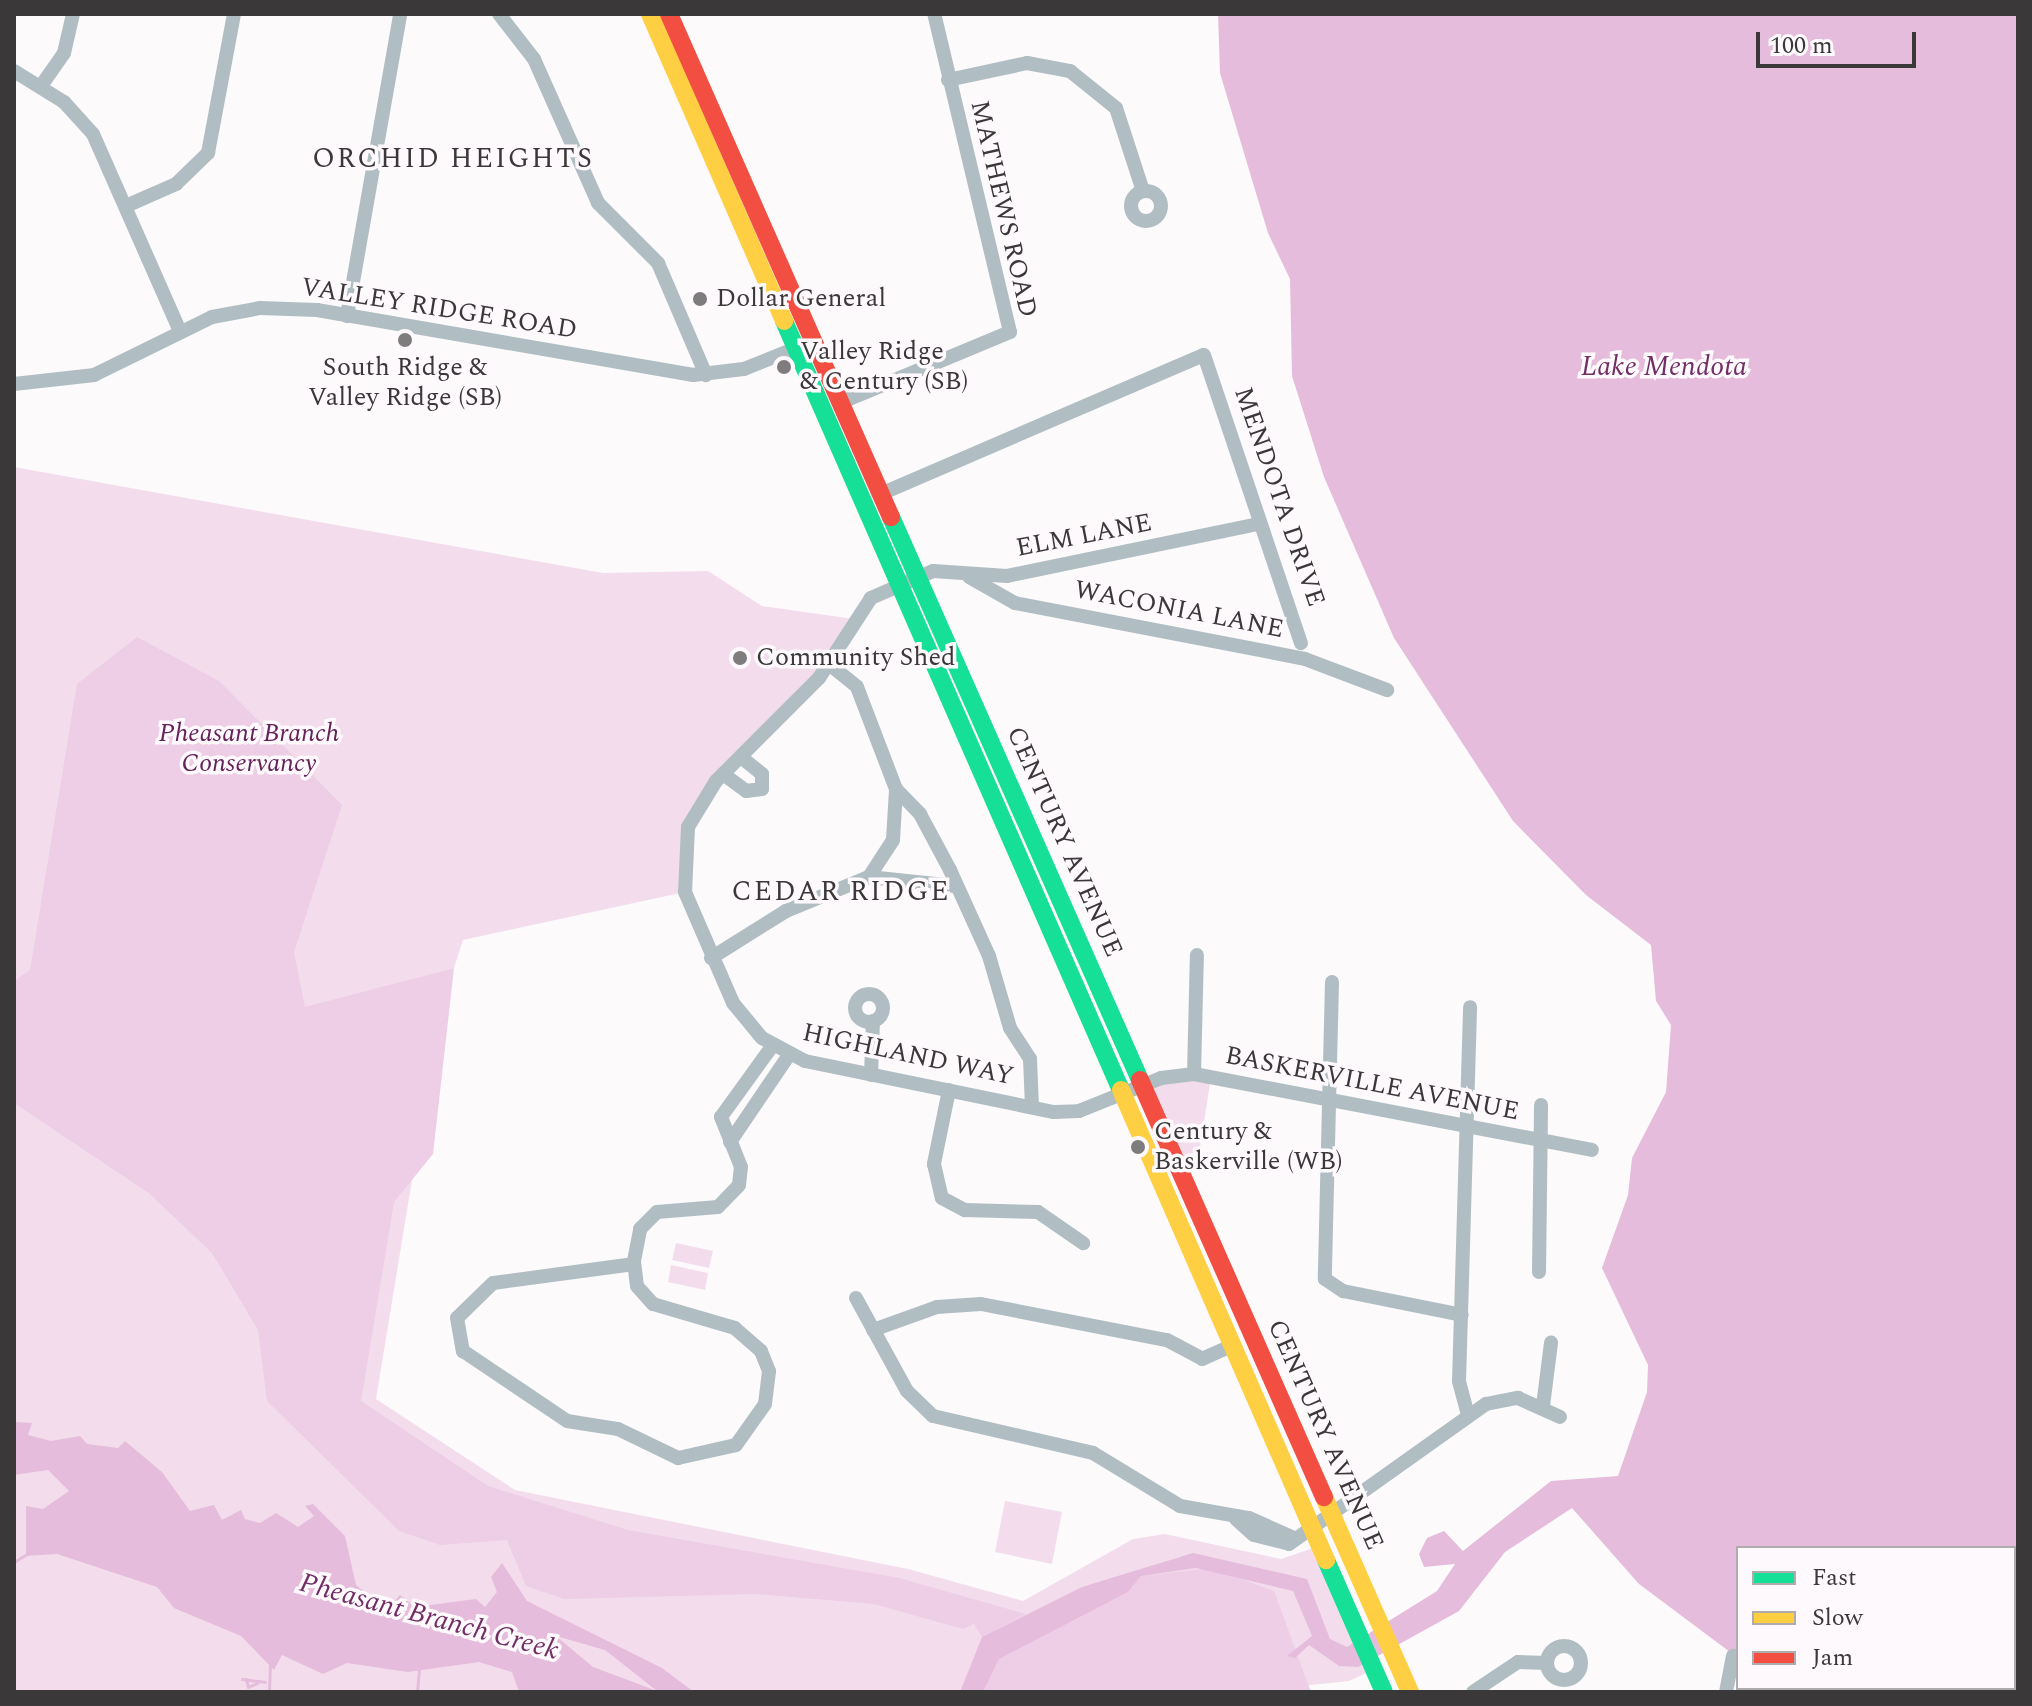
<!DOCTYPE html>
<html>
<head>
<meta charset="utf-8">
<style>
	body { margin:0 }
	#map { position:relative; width:2032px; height:1706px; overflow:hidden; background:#fdfafc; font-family:Spectral,serif }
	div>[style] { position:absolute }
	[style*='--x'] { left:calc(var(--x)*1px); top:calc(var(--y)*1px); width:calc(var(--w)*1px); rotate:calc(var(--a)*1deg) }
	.green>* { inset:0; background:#f3dded }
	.forest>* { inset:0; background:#eecde6 }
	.water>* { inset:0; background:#e5bcdb }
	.stream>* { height:3px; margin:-1.5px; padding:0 1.5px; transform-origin:1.5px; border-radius:1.5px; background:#e5bcdb }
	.street>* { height:14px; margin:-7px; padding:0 7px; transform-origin:7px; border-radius:7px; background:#b0bec3 }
	.street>.ring { margin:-7px; padding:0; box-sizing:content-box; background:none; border:14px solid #b0bec3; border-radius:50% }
	.fast>* { height:18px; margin:-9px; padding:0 9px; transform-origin:9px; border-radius:9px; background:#16e098 }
	.slow>* { height:18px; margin:-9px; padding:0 9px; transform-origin:9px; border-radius:9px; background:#ffcf43 }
	.jam>* { height:18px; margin:-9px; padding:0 9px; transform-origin:9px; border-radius:9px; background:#f24e42 }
	.dots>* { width:22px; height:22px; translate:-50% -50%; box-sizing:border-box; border:4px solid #fef9fc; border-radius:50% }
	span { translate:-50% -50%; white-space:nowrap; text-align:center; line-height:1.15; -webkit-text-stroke:7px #fef9fc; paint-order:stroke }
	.street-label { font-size:26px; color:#3a3839 }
	.poi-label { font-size:26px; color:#3a3839 }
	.left { translate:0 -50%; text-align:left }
	.park-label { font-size:26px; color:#642259; font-style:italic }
	.neighbourhood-label { font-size:28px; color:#3a3839; letter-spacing:2px }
	.water-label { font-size:28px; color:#712e64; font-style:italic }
	.frame { position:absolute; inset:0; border:16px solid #3a3839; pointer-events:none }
	.legend { position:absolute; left:1736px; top:1546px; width:280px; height:144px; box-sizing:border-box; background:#fef9fc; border:2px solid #b0acae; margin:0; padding:10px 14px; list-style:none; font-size:24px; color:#3a3839 }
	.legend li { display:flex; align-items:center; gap:16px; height:40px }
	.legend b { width:40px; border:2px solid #b0acae }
	.scale { position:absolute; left:1756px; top:32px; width:160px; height:36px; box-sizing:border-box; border:4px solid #3a3839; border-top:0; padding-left:10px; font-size:24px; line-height:28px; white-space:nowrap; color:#3a3839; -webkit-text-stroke:6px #fef9fc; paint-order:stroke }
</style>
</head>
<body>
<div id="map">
	<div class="green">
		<i style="clip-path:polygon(14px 467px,603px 573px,708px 571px,762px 606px,854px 619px,829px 664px,695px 811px,685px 892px,463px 940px,454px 968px,338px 999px,413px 1174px,376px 1399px,515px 1490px,908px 1569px,1023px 1601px,1133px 1539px,1165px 1534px,1281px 1559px,1322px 1545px,1375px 1669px,1349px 1681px,1244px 1692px,14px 1692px)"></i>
		<i style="clip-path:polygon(1211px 1077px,1200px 1148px,1177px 1163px,1143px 1084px)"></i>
		<i style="clip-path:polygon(676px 1243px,713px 1251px,709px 1268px,672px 1260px)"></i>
		<i style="clip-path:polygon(671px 1265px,708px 1273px,705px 1290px,668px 1282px)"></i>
		<i style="clip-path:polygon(1005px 1501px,1062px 1512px,1052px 1564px,995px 1552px)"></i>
	</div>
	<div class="forest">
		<i style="clip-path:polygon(137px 637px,219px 681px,342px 805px,294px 952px,305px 1007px,454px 968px,433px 1154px,394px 1202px,361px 1401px,488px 1486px,628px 1530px,899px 1578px,1026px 1614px,982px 1637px,974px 1624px,963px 1629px,874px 1604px,755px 1594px,564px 1599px,526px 1586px,507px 1540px,440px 1545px,399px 1531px,267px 1401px,258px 1330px,212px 1253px,150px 1194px,14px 1103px,14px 981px,30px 970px,77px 684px)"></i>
		<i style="clip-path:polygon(1212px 1568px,1274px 1591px,1311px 1692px,983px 1692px,999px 1659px,1128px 1592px,1141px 1576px)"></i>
	</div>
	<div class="water">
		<i style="clip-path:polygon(1218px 14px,2018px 14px,2018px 1692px,1821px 1688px,2014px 1688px,2014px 1548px,1738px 1548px,1738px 1658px,1639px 1584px,1572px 1508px,1505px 1552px,1459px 1611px,1358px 1667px,1339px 1666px,1309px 1645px,1295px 1658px,1287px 1656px,1312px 1636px,1293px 1591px,1196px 1568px,1141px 1576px,1128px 1592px,999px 1659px,983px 1692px,960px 1692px,982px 1637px,1082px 1587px,1193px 1553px,1307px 1579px,1330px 1639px,1347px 1647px,1437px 1591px,1455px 1564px,1424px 1567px,1419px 1554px,1427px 1538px,1444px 1531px,1463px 1551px,1551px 1481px,1618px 1476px,1647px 1392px,1648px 1365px,1602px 1268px,1628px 1195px,1632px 1158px,1666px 1092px,1671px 1025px,1656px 1001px,1651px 945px,1586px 895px,1513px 821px,1394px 638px,1324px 477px,1292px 376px,1290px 279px,1268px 233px,1220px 73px)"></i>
		<i style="clip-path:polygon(evenodd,15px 1422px,32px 1423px,28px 1435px,51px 1441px,80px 1436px,87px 1444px,118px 1448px,125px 1441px,162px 1472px,190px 1511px,214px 1505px,222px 1520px,241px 1510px,245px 1519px,260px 1523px,276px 1513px,298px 1527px,314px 1516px,305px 1506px,313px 1504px,345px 1536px,356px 1585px,378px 1603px,393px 1603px,400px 1595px,415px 1607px,476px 1599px,485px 1607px,497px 1592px,491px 1577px,502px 1563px,527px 1601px,662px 1668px,694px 1692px,519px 1692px,512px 1672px,479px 1662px,408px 1672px,347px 1663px,323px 1674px,282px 1655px,274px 1670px,241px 1636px,174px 1608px,157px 1587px,57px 1554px,26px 1556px,26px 1506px,43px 1509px,69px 1491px,48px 1470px,14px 1475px,15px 1422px,556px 1636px,605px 1650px,657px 1691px,593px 1667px,556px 1636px)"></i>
	</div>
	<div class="stream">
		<i style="--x:14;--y:1562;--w:15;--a:-32"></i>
		<i style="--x:242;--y:1679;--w:23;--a:7"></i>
		<i style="--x:246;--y:1679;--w:8;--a:76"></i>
		<i style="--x:248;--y:1687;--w:10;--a:-24"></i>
		<i style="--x:269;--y:1692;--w:27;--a:-88"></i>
		<i style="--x:417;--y:1692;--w:24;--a:-85"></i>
	</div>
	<div class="street">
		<i style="--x:499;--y:14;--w:57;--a:52.1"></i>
		<i style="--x:534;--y:59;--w:158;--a:66"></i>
		<i style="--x:598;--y:203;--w:85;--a:45"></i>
		<i style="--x:658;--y:263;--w:122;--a:66.8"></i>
		<i style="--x:14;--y:71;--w:59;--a:31.8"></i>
		<i style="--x:64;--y:102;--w:43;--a:47.8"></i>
		<i style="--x:93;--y:134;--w:215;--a:66.2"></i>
		<i style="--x:948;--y:80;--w:81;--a:-12.1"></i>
		<i style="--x:1027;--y:63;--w:44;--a:10.5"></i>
		<i style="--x:1070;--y:71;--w:59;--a:38.8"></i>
		<i style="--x:1116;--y:108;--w:87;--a:72"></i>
		<i style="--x:41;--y:86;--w:40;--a:-55.1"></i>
		<i style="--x:64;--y:53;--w:40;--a:-77"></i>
		<i class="ring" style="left:1131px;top:191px;width:16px;height:16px"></i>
		<i style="--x:126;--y:206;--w:55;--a:-23.7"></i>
		<i style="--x:176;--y:184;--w:45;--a:-44.1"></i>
		<i style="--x:208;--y:153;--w:141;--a:-79.4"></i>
		<i style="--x:347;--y:316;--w:307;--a:-80"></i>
		<i style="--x:14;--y:384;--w:81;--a:-6.4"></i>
		<i style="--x:94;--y:375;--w:131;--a:-26.2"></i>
		<i style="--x:212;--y:317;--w:49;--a:-10.6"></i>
		<i style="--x:260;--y:308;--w:57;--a:2"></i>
		<i style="--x:317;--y:310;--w:382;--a:9.8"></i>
		<i style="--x:693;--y:375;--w:51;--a:-6.7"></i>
		<i style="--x:744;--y:369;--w:65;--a:-21.8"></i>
		<i style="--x:842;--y:402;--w:182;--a:-22.6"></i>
		<i style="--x:1010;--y:332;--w:327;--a:-103.4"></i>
		<i style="--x:883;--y:493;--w:349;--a:-23.3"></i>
		<i style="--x:1204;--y:355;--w:304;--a:71.4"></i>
		<i style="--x:1258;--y:524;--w:256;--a:168.3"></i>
		<i style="--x:1007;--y:576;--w:74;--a:-176.1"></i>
		<i style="--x:933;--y:571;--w:68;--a:156.5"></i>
		<i style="--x:871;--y:598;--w:95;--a:123"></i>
		<i style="--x:819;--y:678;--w:146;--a:135"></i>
		<i style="--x:716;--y:781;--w:54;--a:121.3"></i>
		<i style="--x:688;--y:827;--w:65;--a:92.6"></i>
		<i style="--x:685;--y:892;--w:121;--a:66.6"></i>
		<i style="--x:733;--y:1003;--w:45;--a:50.4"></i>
		<i style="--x:762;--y:1038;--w:49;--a:28.1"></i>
		<i style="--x:805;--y:1061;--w:254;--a:11.6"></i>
		<i style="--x:1054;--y:1112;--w:25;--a:-2"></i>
		<i style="--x:1079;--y:1111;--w:88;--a:-21.9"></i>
		<i style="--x:1161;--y:1078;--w:33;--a:-7"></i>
		<i style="--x:1194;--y:1074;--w:405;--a:10.8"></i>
		<i style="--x:969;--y:577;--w:53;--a:29.5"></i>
		<i style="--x:1015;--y:603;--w:295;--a:10.9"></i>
		<i style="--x:1305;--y:659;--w:88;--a:20.7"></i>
		<i style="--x:829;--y:664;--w:36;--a:39"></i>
		<i style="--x:857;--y:687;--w:109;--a:69.1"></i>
		<i style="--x:896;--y:789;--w:35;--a:46"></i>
		<i style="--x:920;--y:814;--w:64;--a:61.8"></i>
		<i style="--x:950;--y:870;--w:94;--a:65.6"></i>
		<i style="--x:989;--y:956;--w:75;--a:73.7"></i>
		<i style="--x:1010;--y:1028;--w:37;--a:57"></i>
		<i style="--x:1030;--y:1059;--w:48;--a:87.6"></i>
		<i style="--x:723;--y:774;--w:29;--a:36"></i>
		<i style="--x:746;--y:791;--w:16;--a:-7"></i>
		<i style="--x:762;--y:789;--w:15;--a:-90"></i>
		<i style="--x:762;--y:774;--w:27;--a:-141"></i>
		<i style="--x:869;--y:877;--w:86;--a:6"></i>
		<i style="--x:711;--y:958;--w:89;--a:-32.1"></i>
		<i style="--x:786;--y:911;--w:90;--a:-22.3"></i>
		<i style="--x:869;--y:877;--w:44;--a:-57"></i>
		<i style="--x:893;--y:840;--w:51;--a:-86.6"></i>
		<i style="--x:1332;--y:982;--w:297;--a:91.4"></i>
		<i style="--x:1325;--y:1279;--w:22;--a:34"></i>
		<i style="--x:1343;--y:1291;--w:121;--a:11.4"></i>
		<i class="ring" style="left:855px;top:994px;width:14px;height:14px"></i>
		<i style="--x:1194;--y:1074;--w:119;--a:-88.6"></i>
		<i style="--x:871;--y:1075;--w:54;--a:-87.9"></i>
		<i style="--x:949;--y:1090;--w:76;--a:101.5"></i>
		<i style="--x:934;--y:1164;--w:35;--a:77"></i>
		<i style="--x:942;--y:1198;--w:26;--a:28"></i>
		<i style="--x:965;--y:1210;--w:73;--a:1.6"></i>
		<i style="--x:1038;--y:1212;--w:55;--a:34.6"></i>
		<i style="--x:730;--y:1142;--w:105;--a:-55.9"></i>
		<i style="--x:634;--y:1264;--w:142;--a:172.3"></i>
		<i style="--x:493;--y:1283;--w:50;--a:135.8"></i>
		<i style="--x:457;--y:1318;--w:34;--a:80"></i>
		<i style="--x:463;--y:1351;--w:125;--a:33.9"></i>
		<i style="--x:567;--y:1421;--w:52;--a:8.9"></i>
		<i style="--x:618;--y:1429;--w:67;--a:25.8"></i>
		<i style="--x:678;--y:1458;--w:59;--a:-12.6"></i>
		<i style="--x:736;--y:1445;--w:50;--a:-54.7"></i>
		<i style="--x:765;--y:1404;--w:33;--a:-83"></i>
		<i style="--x:769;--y:1371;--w:22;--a:-112"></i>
		<i style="--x:761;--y:1351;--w:35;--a:-139"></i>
		<i style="--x:735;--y:1328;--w:85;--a:-163.7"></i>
		<i style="--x:653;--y:1304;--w:24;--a:-132"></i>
		<i style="--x:637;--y:1286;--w:25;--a:-97"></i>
		<i style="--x:634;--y:1261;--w:33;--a:-79"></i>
		<i style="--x:640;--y:1229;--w:24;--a:-45"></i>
		<i style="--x:657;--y:1212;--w:61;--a:-4.7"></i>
		<i style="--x:718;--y:1207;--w:30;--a:-46"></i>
		<i style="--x:739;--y:1185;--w:18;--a:-84"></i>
		<i style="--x:741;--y:1167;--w:54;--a:-111.8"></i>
		<i style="--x:721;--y:1117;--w:89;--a:-54.2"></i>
		<i style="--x:1539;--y:1272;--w:167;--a:-89.3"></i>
		<i style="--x:856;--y:1298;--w:106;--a:61.3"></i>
		<i style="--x:907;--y:1391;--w:36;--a:44"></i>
		<i style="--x:933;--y:1416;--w:164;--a:13"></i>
		<i style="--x:1093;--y:1453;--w:102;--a:31.3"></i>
		<i style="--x:1180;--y:1506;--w:70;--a:9.9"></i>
		<i style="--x:1249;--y:1518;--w:49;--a:24"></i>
		<i style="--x:873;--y:1330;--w:68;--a:-19.8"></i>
		<i style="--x:937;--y:1307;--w:44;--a:-3.9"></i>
		<i style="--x:981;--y:1304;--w:189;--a:11"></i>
		<i style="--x:1167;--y:1340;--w:40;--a:28"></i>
		<i style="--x:1202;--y:1359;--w:34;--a:-24"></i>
		<i style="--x:1543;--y:1406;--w:64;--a:-82.8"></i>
		<i style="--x:1468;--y:1415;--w:35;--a:-105"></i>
		<i style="--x:1459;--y:1381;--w:374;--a:-88.3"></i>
		<i style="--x:1236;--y:1519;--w:24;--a:42"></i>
		<i style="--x:1254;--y:1535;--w:36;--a:14"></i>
		<i style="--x:1289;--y:1544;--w:242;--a:-35.4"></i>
		<i style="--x:1486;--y:1404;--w:33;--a:-11"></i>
		<i style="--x:1518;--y:1398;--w:46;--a:24.3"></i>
		<i class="ring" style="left:1547px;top:1646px;width:20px;height:20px"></i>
		<i style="--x:1473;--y:1692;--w:54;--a:-33.7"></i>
		<i style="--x:1518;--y:1662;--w:29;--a:2"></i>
		<i style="--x:1726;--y:1692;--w:37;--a:-79"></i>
	</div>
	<div class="fast">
		<i style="--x:784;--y:321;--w:840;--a:66.34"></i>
		<i style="--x:891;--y:517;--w:616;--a:66.14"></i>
		<i style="--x:1326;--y:1560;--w:144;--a:66.3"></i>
	</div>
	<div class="slow">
		<i style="--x:650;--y:14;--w:335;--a:66.4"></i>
		<i style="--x:1121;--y:1090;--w:513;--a:66.43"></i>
		<i style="--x:1324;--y:1497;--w:213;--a:66.2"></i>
	</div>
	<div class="jam">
		<i style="--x:669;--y:14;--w:550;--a:66.19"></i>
		<i style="--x:1140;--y:1080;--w:456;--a:66.2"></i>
	</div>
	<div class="dots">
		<i style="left:700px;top:299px;background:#7e7c7d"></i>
		<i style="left:405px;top:340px;background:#7e7c7d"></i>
		<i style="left:784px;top:367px;background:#7e7c7d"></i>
		<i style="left:740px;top:658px;background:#7e7c7d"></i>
		<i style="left:1138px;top:1147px;background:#7e7c7d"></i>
	</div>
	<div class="street-label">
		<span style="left:1003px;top:209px;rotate:77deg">MATHEWS ROAD</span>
		<span style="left:439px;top:309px;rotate:9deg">VALLEY RIDGE ROAD</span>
		<span style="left:1279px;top:497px;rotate:71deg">MENDOTA DRIVE</span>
		<span style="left:1084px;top:536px;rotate:-11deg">ELM LANE</span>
		<span style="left:1179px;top:610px;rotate:11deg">WACONIA LANE</span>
		<span style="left:1064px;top:842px;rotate:66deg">CENTURY AVENUE</span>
		<span style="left:908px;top:1055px;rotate:12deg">HIGHLAND WAY</span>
		<span style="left:1372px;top:1084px;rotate:11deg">BASKERVILLE AVENUE</span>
		<span style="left:1325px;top:1435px;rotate:66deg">CENTURY AVENUE</span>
	</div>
	<div class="poi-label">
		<span class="left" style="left:716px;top:299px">Dollar General</span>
		<span class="left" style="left:800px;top:367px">Valley Ridge<br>&amp; Century (SB)</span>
		<span style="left:405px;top:383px">South Ridge &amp;<br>Valley Ridge (SB)</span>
		<span class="left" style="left:756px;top:658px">Community Shed</span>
		<span class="left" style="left:1154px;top:1147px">Century &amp;<br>Baskerville (WB)</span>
	</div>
	<div class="park-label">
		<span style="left:249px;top:749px">Pheasant Branch<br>Conservancy</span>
	</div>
	<div class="neighbourhood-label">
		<span style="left:453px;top:159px">ORCHID HEIGHTS</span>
		<span style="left:841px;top:892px">CEDAR RIDGE</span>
	</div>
	<div class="water-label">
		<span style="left:1664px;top:367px">Lake Mendota</span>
		<span style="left:429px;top:1617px;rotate:15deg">Pheasant Branch Creek</span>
	</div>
	<div class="frame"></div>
	<ul class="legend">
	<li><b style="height:10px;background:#16e098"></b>Fast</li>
	<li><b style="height:10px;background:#ffcf43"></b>Slow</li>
	<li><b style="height:10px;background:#f24e42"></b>Jam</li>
	</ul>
	<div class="scale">100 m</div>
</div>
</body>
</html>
